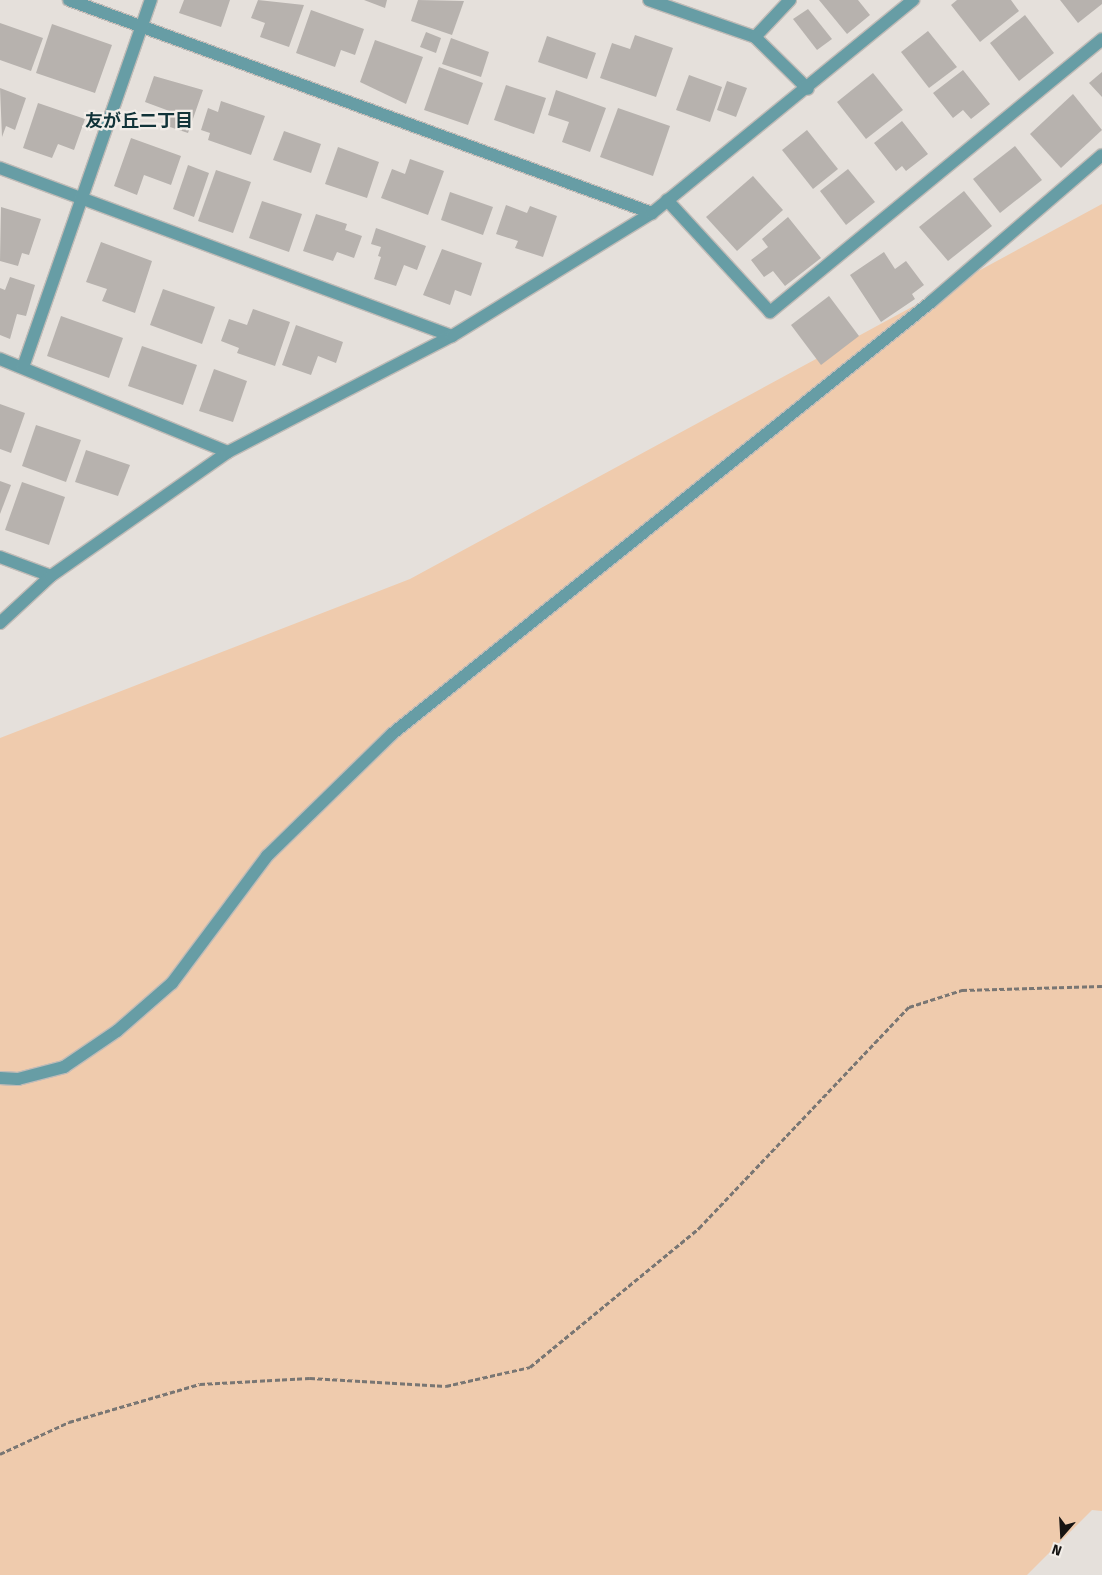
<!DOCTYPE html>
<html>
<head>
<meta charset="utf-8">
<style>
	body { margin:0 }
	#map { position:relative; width:1102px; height:1575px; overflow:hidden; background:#e5e0db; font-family:"Fira Sans","Noto Sans JP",sans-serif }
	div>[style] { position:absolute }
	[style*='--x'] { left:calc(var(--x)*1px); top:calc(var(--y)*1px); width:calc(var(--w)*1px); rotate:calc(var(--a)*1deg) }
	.green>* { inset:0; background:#efcbad }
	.building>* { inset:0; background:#b7b2ae }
	.path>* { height:3px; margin-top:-1.5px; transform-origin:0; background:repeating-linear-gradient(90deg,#797673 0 5px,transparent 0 7.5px) }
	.roads { filter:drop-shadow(1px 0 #c0bbb7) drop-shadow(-1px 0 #c0bbb7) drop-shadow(0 1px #c0bbb7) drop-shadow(0 -1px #c0bbb7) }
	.minor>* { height:12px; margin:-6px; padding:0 6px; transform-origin:6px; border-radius:6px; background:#679da5 }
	span { translate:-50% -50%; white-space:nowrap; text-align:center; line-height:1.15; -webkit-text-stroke:4.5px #f2ede8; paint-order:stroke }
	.neighbourhood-label { font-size:18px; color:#113338; font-weight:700 }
	.north { position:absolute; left:1037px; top:1510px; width:50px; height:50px; -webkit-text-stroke:4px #f2ede8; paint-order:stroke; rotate:199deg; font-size:14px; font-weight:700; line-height:20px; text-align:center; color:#161413 }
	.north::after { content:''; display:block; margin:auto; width:18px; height:22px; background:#161413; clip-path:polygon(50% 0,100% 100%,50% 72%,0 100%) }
</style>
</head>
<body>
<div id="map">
	<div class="green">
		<i style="clip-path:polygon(1102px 204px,1102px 1511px,1092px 1510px,1027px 1575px,0 1575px,0 738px,410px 579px)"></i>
	</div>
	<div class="building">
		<i style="clip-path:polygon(184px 0,230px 0,221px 27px,179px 13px)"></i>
		<i style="clip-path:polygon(258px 0,304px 5px,289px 47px,260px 37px,265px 23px,251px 18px)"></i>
		<i style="clip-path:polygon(364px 0,387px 0,385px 8px)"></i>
		<i style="clip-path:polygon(418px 0,464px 1px,452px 35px,411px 21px)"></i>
		<i style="clip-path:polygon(819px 0,858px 0,870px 15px,847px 34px)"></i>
		<i style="clip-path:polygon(957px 0,1011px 0,1019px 11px,980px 42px,951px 5px)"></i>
		<i style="clip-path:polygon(1060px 0,1102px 0,1102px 4px,1078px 23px)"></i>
		<i style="clip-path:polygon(808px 9px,832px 39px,817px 50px,793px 19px)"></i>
		<i style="clip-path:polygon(311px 10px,364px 29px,355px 55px,341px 50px,335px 67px,296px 53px)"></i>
		<i style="clip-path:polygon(1025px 15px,1054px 53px,1019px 81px,990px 43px)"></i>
		<i style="clip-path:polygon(0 23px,43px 38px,31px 71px,0 60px)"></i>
		<i style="clip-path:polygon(52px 24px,112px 45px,95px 93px,36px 73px)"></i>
		<i style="clip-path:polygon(928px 31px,957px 67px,929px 88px,901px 52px)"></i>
		<i style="clip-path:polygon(426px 32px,441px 38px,436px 53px,420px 47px)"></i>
		<i style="clip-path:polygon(635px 35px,673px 48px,656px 97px,600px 78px,612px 43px,630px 49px)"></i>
		<i style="clip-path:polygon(547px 36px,596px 53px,587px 79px,538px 62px)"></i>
		<i style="clip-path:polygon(451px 38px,489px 52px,481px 77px,442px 64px)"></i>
		<i style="clip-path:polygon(375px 40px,423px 57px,406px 104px,360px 82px)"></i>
		<i style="clip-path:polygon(439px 67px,483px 83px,468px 125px,424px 110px)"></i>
		<i style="clip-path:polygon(963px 70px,990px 104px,971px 119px,963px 110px,953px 118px,933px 93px)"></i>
		<i style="clip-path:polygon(1102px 72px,1102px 97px,1089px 83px)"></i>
		<i style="clip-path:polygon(873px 73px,903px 110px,866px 139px,837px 102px)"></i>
		<i style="clip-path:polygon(689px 75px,722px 87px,710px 122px,676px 110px)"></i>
		<i style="clip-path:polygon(154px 76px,203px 90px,188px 133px,167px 126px,172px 112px,145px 102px)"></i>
		<i style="clip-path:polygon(727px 81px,747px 88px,736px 117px,717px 110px)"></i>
		<i style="clip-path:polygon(506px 85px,546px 98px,534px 134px,494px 120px)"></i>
		<i style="clip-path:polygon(0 88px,26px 98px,15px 130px,6px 126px,2px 137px)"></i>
		<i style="clip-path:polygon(556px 90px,606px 108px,590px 152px,562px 142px,569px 122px,548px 115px)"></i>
		<i style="clip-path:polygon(1073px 94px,1102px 130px,1061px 168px,1030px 134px)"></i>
		<i style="clip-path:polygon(221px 101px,265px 116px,251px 155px,208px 140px,210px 133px,201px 130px,208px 108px,218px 112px)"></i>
		<i style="clip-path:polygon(38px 103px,85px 119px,74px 150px,58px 144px,52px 158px,23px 148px)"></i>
		<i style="clip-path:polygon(618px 108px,670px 126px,653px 176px,600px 157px)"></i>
		<i style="clip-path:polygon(902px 121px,928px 154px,906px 171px,902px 166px,896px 171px,874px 143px)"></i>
		<i style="clip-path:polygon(807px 130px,838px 169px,813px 189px,782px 150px)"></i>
		<i style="clip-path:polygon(284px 131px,321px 144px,311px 173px,273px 160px)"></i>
		<i style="clip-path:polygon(131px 138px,181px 156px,171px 185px,144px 175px,137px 195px,114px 186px)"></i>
		<i style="clip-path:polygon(1015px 146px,1042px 180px,1000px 213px,973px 179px)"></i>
		<i style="clip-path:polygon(338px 147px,379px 162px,367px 198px,325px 184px)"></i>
		<i style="clip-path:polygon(410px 159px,444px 171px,428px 215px,381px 198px,392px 169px,405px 174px)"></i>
		<i style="clip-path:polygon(188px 165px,209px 173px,194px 217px,173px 209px)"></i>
		<i style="clip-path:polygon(848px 169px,875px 202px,846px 225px,820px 191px)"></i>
		<i style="clip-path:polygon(216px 170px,251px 182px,233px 233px,198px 221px)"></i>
		<i style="clip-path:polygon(753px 176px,783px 210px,737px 251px,706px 217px)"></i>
		<i style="clip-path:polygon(964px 191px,992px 226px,948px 261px,919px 227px)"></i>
		<i style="clip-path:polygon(450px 192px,493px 207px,483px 235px,441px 220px)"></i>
		<i style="clip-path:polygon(262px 201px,302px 214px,289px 252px,249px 238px)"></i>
		<i style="clip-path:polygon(506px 205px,527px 213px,530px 206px,557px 216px,543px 257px,515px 248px,518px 241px,496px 234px)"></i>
		<i style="clip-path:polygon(1px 207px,41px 219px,29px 255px,22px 253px,18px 266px,0 261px)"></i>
		<i style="clip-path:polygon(316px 214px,347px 224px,345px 230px,362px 236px,354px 258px,337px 252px,333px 261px,303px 251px)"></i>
		<i style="clip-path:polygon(788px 217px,821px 258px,785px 286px,773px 271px,764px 277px,751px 260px,768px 247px,762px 239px)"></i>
		<i style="clip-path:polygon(376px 228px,426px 246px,417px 270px,404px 265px,396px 286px,374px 279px,381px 257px,378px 256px,381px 247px,371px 244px)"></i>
		<i style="clip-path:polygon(101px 242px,152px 261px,135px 313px,102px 301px,107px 289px,86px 282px)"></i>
		<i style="clip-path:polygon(442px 249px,482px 263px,471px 296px,455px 290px,450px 305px,423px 295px)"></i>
		<i style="clip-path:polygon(884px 252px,895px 269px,906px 261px,924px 285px,912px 294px,915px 299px,881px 322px,850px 275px)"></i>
		<i style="clip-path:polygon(10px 277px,35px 285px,26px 316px,17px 314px,10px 339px,0 335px,0 288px,5px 290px)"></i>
		<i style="clip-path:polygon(163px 289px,215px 307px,202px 344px,150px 325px)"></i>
		<i style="clip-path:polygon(829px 296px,859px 336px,821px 365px,791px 325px)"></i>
		<i style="clip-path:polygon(253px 309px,290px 322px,275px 366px,237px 353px,239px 348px,221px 341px,229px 319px,247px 325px)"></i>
		<i style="clip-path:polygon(61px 316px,123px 338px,109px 378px,47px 356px)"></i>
		<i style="clip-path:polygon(296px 325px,343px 342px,336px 363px,318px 356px,311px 375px,282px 365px)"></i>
		<i style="clip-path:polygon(142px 346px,197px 365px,183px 405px,128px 386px)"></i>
		<i style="clip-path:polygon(214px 369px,247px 381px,233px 422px,199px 411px)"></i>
		<i style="clip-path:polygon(0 404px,25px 413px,11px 453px,0 449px)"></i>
		<i style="clip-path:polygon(36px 425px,81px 440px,66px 482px,22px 466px)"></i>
		<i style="clip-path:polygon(86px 450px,130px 465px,118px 496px,75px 482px)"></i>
		<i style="clip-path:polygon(0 481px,11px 485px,0 514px)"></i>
		<i style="clip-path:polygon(22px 482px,65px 497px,49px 545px,5px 530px)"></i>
	</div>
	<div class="path">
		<i style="--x:0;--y:1454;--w:76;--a:-24.9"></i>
		<i style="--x:69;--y:1422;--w:136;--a:-16.2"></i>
		<i style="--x:200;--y:1384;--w:110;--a:-3.1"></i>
		<i style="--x:310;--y:1378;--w:136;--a:3.4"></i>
		<i style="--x:446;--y:1386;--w:86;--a:-12.7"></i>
		<i style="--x:530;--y:1367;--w:219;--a:-39.4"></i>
		<i style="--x:699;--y:1228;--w:305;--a:-46.5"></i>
		<i style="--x:909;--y:1007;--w:56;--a:-17.8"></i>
		<i style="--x:962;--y:990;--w:140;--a:-1.6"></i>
	</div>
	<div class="roads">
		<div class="minor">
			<i style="--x:69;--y:0;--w:621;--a:20.07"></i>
			<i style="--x:649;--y:0;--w:112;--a:19.2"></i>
			<i style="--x:755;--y:37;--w:74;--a:44.5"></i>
			<i style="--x:755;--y:37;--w:51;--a:-46.6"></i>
			<i style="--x:0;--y:168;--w:482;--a:20.4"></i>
			<i style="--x:667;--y:200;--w:152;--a:47.4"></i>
			<i style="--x:770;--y:312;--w:430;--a:-39.4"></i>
			<i style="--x:0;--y:359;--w:246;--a:22.2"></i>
			<i style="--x:23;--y:367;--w:389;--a:-70.8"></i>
			<i style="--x:0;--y:557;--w:54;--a:20.4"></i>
			<i style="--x:0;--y:623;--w:69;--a:-42.7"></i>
			<i style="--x:51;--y:576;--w:216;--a:-35"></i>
			<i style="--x:228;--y:452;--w:252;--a:-27.4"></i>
			<i style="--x:452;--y:336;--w:235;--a:-31.6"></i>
			<i style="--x:652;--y:213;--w:337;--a:-39.2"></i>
			<i style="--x:0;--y:1078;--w:18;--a:3"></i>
			<i style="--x:18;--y:1079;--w:48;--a:-14.6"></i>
			<i style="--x:64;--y:1067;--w:64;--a:-34.2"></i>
			<i style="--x:117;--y:1031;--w:73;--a:-41.1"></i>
			<i style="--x:172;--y:983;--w:159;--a:-53.2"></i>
			<i style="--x:267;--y:856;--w:175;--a:-44.3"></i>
			<i style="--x:392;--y:734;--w:691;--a:-38.71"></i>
			<i style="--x:931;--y:302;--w:225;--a:-40.7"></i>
		</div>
	</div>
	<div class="neighbourhood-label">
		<span style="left:139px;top:121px">友が丘二丁目</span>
	</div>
	<div class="north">N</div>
</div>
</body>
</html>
